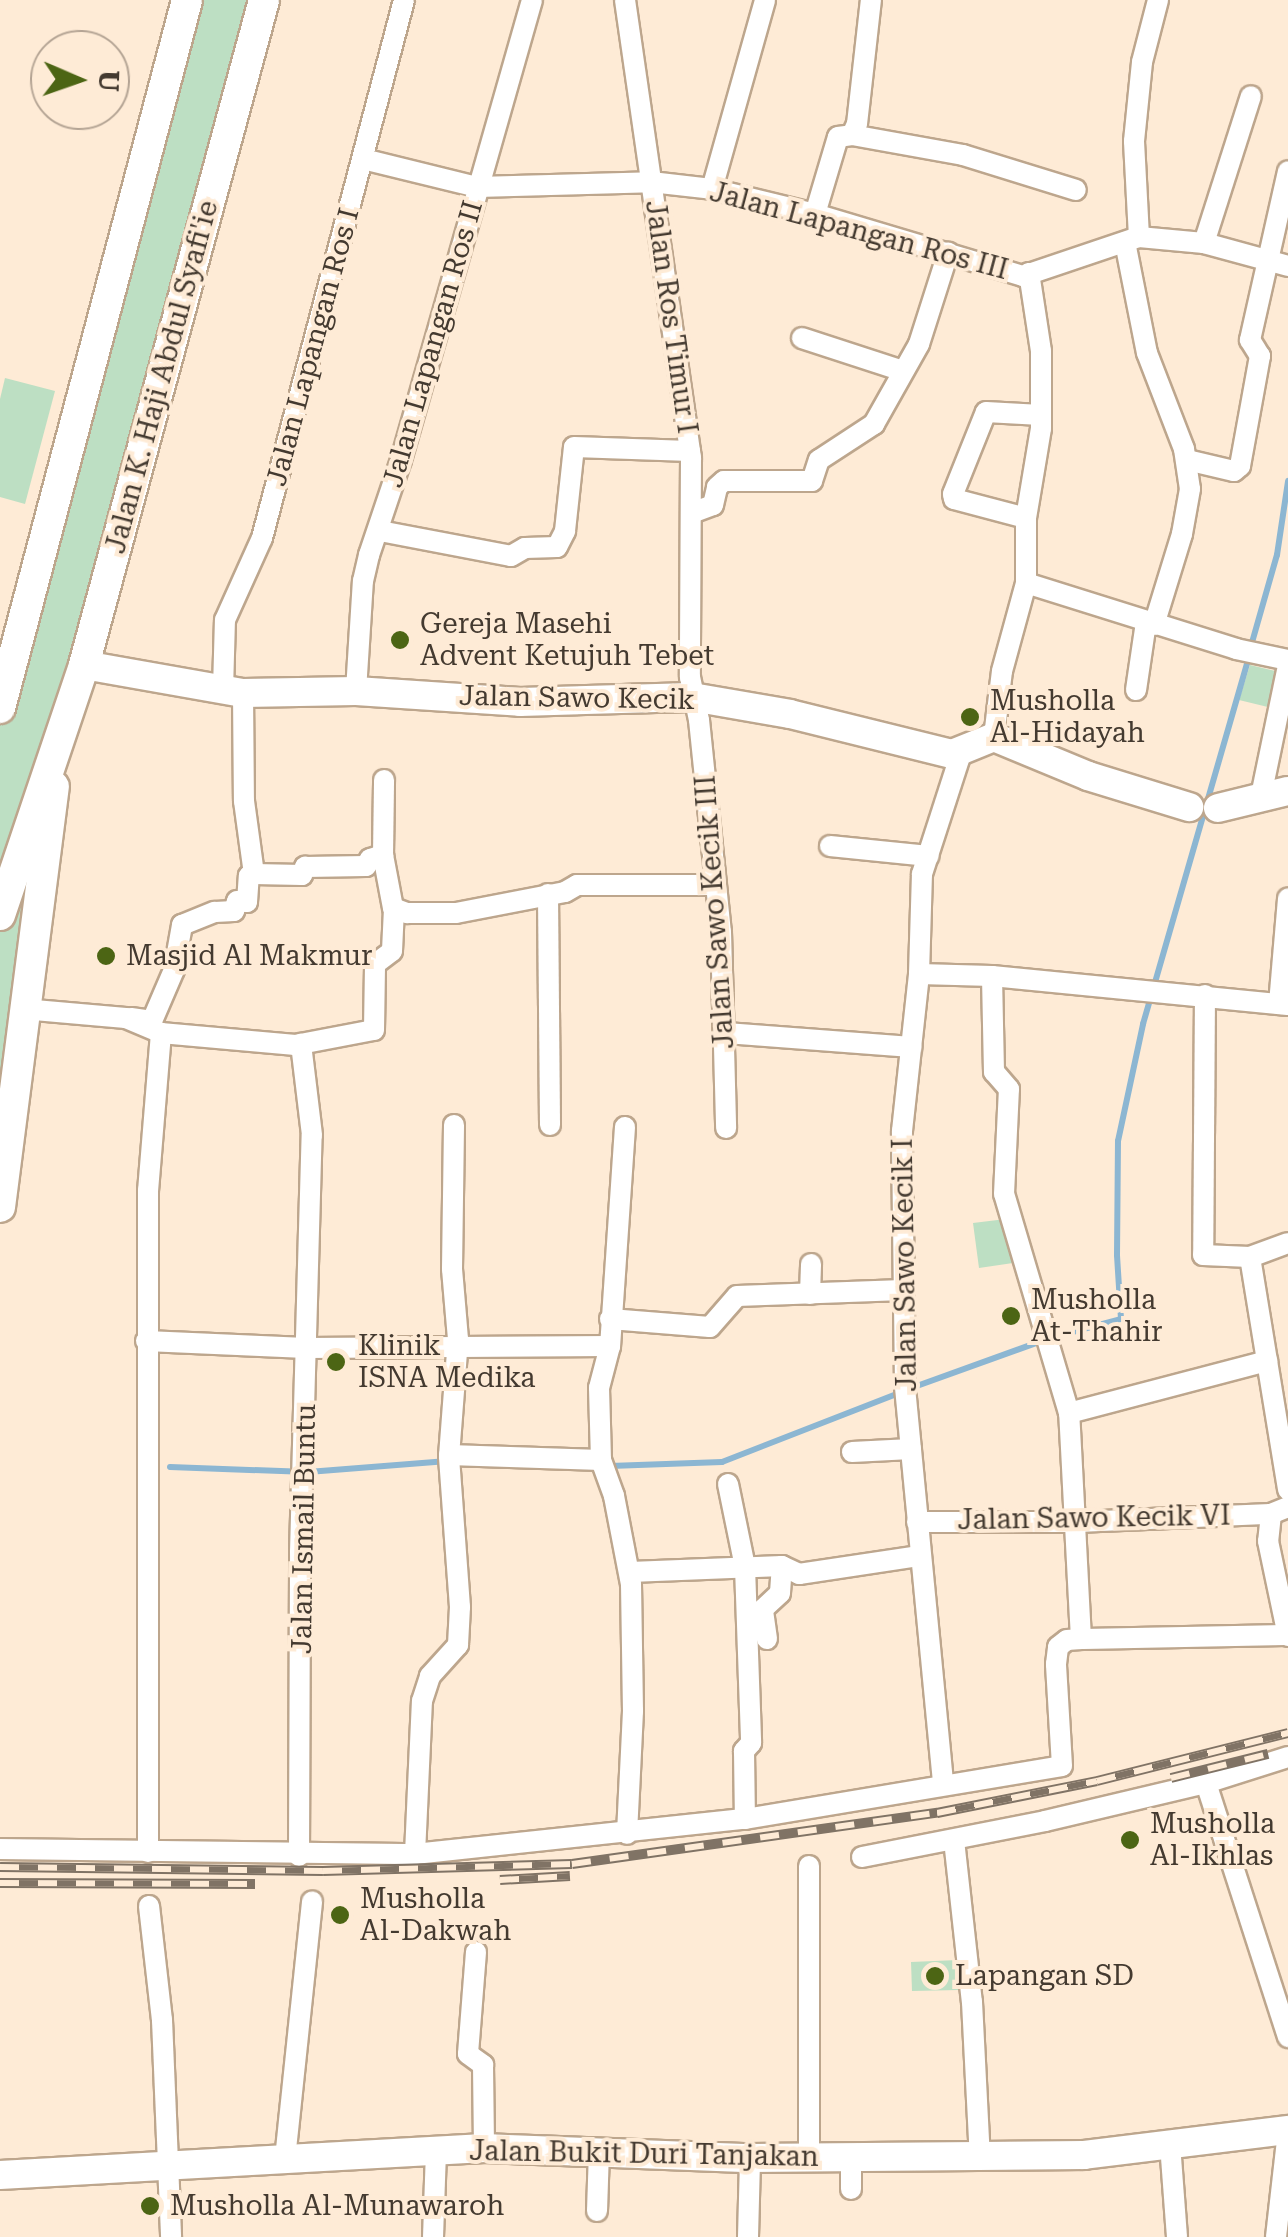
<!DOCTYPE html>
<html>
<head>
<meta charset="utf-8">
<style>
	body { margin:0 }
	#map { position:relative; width:1288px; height:2237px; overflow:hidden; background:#feebd6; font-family:"Roboto Serif",serif }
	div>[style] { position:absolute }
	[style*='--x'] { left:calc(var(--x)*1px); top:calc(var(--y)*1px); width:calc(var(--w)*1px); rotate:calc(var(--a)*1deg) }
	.green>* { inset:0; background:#bddfc3 }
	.stream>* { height:6px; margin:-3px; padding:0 3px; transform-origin:3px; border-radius:3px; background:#8cb6d2 }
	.roads { filter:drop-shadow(2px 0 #bda68d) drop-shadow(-2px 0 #bda68d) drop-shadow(0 2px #bda68d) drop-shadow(0 -2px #bda68d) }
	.street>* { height:20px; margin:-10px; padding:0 10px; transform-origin:10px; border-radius:10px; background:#fff }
	.secondary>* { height:28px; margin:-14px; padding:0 14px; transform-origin:14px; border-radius:14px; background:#fff }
	.primary>* { height:30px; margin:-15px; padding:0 15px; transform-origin:15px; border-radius:15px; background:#fff }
	.rail>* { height:10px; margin-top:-5px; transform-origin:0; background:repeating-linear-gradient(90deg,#feebd6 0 19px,#807365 0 38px); box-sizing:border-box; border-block:2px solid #807365 }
	.dots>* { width:28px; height:28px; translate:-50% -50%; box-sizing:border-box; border:5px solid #feebd6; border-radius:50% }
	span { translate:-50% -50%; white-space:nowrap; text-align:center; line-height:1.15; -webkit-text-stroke:8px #feebd6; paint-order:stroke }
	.street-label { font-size:28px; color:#443a30 }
	.poi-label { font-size:28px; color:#443a30 }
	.left { translate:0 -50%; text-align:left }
	.north { position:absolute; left:30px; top:30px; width:100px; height:100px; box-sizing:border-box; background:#feebd6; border:2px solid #b4a494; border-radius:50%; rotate:92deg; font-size:28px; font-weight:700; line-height:40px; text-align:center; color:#443a30 }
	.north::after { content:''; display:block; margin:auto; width:35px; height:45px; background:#4c6514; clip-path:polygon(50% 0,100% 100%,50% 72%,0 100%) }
</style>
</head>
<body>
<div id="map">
	<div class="green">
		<i style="clip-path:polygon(187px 0,265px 0,57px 753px,0 1207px,0 708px)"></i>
		<i style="clip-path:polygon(5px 378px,55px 391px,25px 504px,0 497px,0 399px)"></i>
		<i style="clip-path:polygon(1250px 665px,1288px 674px,1288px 712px,1239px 700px)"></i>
		<i style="clip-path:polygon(1021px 1217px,1027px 1261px,979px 1268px,973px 1223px)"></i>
		<i style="clip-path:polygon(958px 1960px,959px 1990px,912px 1991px,911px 1962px)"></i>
	</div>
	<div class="stream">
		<i style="--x:1251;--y:646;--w:95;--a:-74.1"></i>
		<i style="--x:1277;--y:555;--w:75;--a:-81.5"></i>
		<i style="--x:610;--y:1466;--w:112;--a:-2"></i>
		<i style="--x:722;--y:1462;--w:206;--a:-21.3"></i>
		<i style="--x:914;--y:1387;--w:145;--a:-19.8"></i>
		<i style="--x:1050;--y:1338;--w:73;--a:-15"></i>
		<i style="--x:1121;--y:1319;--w:64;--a:-93.6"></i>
		<i style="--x:1117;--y:1255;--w:114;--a:-89.5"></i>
		<i style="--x:1118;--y:1141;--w:120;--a:-77.9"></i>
		<i style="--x:1143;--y:1024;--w:379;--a:-73.9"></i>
		<i style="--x:170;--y:1467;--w:138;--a:2.1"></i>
		<i style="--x:308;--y:1472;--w:140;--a:-4.5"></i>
	</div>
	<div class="roads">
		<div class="street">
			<i style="--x:625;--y:0;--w:462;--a:81.8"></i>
			<i style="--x:691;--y:457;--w:220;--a:90.3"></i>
			<i style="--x:690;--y:677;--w:44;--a:78.2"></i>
			<i style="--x:699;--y:720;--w:213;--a:84.1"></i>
			<i style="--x:721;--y:932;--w:196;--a:88.5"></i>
			<i style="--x:852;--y:135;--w:113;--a:10.2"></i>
			<i style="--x:963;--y:155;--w:118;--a:17.2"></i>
			<i style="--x:363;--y:159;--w:117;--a:13.8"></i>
			<i style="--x:477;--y:187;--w:174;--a:-1.6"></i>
			<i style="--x:651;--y:182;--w:61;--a:6.5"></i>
			<i style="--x:712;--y:189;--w:106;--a:13.6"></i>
			<i style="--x:815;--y:214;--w:217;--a:16.6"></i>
			<i style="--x:1023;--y:276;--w:122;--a:-18.6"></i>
			<i style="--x:1139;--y:237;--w:65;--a:5.3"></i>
			<i style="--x:1204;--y:243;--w:87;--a:15.3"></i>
			<i style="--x:712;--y:189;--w:196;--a:-74.3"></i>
			<i style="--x:815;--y:214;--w:80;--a:-73.4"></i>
			<i style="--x:838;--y:137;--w:14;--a:-8"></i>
			<i style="--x:852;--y:135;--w:12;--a:-66"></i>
			<i style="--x:857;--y:124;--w:125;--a:-83.6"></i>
			<i style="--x:1139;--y:237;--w:96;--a:-93"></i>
			<i style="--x:1134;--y:141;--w:79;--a:-84.2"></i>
			<i style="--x:1142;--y:62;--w:64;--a:-75.5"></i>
			<i style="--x:1125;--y:242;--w:113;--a:78.8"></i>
			<i style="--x:1147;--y:353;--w:103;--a:68.9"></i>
			<i style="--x:1184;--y:449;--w:40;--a:81.5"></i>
			<i style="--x:1190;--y:489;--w:46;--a:100.1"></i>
			<i style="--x:1182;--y:534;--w:95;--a:107.1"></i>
			<i style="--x:1204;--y:243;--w:154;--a:-72.3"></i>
			<i style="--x:802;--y:338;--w:106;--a:18.1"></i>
			<i style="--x:1187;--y:460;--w:48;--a:13.2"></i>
			<i style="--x:1234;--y:471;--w:8;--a:-40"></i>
			<i style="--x:1240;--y:466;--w:112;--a:-79.7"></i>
			<i style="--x:1260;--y:356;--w:19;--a:-122"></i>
			<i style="--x:1250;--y:340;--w:173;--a:-77.3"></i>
			<i style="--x:694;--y:512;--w:20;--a:-20"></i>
			<i style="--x:713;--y:505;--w:18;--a:-77"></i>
			<i style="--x:717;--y:487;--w:9;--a:-41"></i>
			<i style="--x:724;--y:481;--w:88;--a:0"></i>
			<i style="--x:812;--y:481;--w:22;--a:-72"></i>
			<i style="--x:819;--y:460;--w:66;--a:-33.2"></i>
			<i style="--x:874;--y:424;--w:92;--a:-60.6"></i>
			<i style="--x:919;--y:344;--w:96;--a:-72.3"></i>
			<i style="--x:1026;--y:518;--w:74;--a:-165.2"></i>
			<i style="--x:954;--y:499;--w:5;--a:-101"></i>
			<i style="--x:953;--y:494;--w:88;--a:-68.1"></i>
			<i style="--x:986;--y:412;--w:55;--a:3.1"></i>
			<i style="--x:380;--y:531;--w:133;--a:10.8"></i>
			<i style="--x:511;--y:556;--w:16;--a:-30"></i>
			<i style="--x:525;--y:548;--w:32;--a:-2"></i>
			<i style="--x:557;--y:547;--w:18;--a:-63"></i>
			<i style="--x:565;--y:531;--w:84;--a:-83.9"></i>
			<i style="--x:574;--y:447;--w:116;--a:2"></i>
			<i style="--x:1026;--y:583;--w:220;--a:17.4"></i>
			<i style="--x:1236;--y:649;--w:53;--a:11.9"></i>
			<i style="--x:223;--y:690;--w:70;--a:-88.4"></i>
			<i style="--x:225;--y:620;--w:90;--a:-65.7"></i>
			<i style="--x:262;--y:538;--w:556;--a:-75.21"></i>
			<i style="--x:1136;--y:690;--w:69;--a:-81.6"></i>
			<i style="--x:356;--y:691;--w:110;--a:-86.4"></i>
			<i style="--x:363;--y:581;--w:27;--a:-77"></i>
			<i style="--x:369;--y:555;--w:100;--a:-71.4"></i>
			<i style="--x:401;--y:460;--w:478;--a:-74.1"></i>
			<i style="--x:243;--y:693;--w:108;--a:89.5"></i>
			<i style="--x:244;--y:801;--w:74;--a:82.2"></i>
			<i style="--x:254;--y:874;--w:48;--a:1.2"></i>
			<i style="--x:302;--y:875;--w:9;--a:-69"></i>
			<i style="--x:305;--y:867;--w:61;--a:-0.9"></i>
			<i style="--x:366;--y:866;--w:8;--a:-60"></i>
			<i style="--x:370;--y:859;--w:14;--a:-17"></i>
			<i style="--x:383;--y:855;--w:54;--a:79.3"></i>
			<i style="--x:393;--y:908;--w:15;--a:20"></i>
			<i style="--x:407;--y:913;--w:49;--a:0"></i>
			<i style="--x:456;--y:913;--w:111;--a:-10.9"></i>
			<i style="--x:565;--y:892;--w:14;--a:-30"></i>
			<i style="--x:577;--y:885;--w:139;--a:0"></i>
			<i style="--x:994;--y:737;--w:66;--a:-83.1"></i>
			<i style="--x:1002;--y:671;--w:91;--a:-74.7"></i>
			<i style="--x:1026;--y:583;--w:65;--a:-90"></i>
			<i style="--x:1026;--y:518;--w:91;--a:-80.5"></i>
			<i style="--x:1041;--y:428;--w:77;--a:-90"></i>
			<i style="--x:1041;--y:351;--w:79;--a:-98.7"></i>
			<i style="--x:1261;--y:796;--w:133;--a:-78.3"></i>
			<i style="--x:830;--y:846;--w:99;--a:5.8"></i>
			<i style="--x:383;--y:855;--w:75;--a:-89.2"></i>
			<i style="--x:548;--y:894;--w:231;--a:89.5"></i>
			<i style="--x:919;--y:974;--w:73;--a:1.6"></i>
			<i style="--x:992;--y:976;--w:297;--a:5.6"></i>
			<i style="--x:1205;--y:995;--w:260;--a:90.4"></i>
			<i style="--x:1203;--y:1255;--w:47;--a:2.4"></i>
			<i style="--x:1250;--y:1257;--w:40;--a:-20.2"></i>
			<i style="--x:1279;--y:1004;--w:106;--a:-85.1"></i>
			<i style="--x:23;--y:1009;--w:103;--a:5"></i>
			<i style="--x:126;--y:1018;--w:38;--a:23"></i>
			<i style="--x:161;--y:1033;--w:158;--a:94.7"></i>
			<i style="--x:148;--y:1190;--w:662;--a:90"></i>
			<i style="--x:131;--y:1018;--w:21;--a:8"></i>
			<i style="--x:152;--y:1021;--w:56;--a:-66.7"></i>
			<i style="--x:174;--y:970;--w:46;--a:-79.9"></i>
			<i style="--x:182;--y:925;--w:35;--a:-22"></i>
			<i style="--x:215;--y:912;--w:19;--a:-3"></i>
			<i style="--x:234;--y:911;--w:10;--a:-73"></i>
			<i style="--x:237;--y:901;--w:10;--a:6"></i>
			<i style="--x:247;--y:902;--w:26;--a:-86"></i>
			<i style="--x:249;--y:876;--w:5;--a:-22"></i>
			<i style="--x:161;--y:1033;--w:135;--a:5.1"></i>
			<i style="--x:295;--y:1045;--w:80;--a:-10.8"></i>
			<i style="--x:374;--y:1030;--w:66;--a:-89.1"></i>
			<i style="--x:375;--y:964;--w:21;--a:-37"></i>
			<i style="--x:392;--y:951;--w:42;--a:-87.3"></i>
			<i style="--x:726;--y:1033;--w:186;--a:4.3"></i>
			<i style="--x:625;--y:1127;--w:220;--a:93.9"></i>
			<i style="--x:610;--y:1346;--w:43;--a:104.7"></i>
			<i style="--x:599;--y:1388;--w:72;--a:88.4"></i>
			<i style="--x:601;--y:1460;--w:38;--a:70"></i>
			<i style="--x:614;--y:1496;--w:90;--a:79.1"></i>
			<i style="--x:631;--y:1584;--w:127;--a:89.1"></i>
			<i style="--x:633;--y:1711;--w:123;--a:92.8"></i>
			<i style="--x:1250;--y:1257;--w:236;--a:80.7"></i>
			<i style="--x:810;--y:1294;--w:30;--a:-88"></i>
			<i style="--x:610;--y:1319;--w:100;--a:4.6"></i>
			<i style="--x:710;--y:1327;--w:41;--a:-48.9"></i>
			<i style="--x:737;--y:1296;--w:166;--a:-2.1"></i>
			<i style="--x:146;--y:1341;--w:160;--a:2.5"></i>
			<i style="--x:306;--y:1348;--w:304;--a:-0.4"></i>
			<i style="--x:1069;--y:1413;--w:205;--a:-14.7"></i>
			<i style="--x:852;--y:1452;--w:59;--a:-2.9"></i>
			<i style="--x:449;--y:1455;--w:152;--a:1.9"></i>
			<i style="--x:728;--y:1484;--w:85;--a:78.4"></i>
			<i style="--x:745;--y:1567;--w:176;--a:88"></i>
			<i style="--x:751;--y:1743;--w:11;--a:131"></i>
			<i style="--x:744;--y:1751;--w:68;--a:89.2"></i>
			<i style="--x:1288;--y:1507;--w:18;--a:158"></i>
			<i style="--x:1271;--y:1514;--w:27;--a:96"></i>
			<i style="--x:1268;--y:1541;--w:97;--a:78.1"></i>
			<i style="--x:917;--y:1522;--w:160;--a:0"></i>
			<i style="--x:1077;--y:1522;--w:194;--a:-2.4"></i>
			<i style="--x:630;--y:1572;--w:152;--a:-2.3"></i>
			<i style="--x:782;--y:1566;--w:19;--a:25"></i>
			<i style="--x:799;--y:1574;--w:122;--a:-8.5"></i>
			<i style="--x:767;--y:1639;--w:30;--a:-98"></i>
			<i style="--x:763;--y:1609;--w:23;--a:-43"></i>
			<i style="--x:780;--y:1593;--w:27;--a:-86"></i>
			<i style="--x:1081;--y:1639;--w:207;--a:-1.1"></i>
			<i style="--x:943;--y:1782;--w:400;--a:-95.5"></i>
			<i style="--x:905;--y:1384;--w:253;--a:-90.7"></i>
			<i style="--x:902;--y:1131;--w:158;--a:-83.8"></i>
			<i style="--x:919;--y:974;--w:100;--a:-88.3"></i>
			<i style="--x:922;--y:874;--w:127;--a:-72.1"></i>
			<i style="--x:1206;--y:1783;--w:267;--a:72.1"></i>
			<i style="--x:954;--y:1840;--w:163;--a:83.7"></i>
			<i style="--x:972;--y:2002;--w:156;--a:87.1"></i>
			<i style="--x:0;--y:1849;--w:415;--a:0.7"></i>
			<i style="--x:415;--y:1854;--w:332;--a:-6.1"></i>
			<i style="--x:745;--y:1819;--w:321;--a:-9.5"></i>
			<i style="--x:1062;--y:1766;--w:102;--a:-93.4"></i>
			<i style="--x:1056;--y:1664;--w:17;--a:-83"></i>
			<i style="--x:1058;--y:1647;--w:11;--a:-38"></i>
			<i style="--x:1067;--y:1640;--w:14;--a:-4"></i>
			<i style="--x:1081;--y:1639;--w:226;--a:-93"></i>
			<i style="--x:1069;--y:1413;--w:228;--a:-106.5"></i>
			<i style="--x:1004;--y:1194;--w:105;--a:-87.3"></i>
			<i style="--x:1009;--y:1089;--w:23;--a:-131"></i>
			<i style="--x:994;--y:1072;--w:96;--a:-91.2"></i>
			<i style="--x:415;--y:1854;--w:153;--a:-87.4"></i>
			<i style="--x:422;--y:1701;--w:26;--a:-72"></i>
			<i style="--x:430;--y:1676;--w:42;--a:-47.9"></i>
			<i style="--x:458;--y:1645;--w:38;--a:-87"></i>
			<i style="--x:460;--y:1607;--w:151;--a:-94.2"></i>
			<i style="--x:449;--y:1456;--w:117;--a:-85.6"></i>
			<i style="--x:458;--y:1339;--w:70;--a:-94.9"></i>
			<i style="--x:452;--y:1269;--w:144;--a:-89.2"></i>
			<i style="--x:299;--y:1856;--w:304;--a:-89.8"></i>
			<i style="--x:300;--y:1552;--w:417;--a:-88.4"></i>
			<i style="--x:312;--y:1135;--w:92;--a:-96.9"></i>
			<i style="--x:862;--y:1857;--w:187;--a:-11.1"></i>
			<i style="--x:1045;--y:1821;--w:165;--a:-13.3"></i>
			<i style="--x:1206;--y:1783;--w:86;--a:-17.6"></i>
			<i style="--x:809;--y:1866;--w:291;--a:90"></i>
			<i style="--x:149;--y:1906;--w:115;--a:83.5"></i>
			<i style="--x:162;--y:2020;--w:217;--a:87.6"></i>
			<i style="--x:476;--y:1952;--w:102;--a:94.5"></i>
			<i style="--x:468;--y:2054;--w:19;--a:36"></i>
			<i style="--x:483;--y:2065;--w:83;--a:89.3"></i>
			<i style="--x:1170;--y:2144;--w:93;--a:85.7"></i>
			<i style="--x:285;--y:2159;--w:259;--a:-84"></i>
			<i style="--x:851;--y:2189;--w:30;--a:-90"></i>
			<i style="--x:597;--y:2211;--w:59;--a:-88.1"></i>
			<i style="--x:433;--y:2237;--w:87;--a:-88"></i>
			<i style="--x:748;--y:2237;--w:79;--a:-88.5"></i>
			<i style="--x:1276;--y:2237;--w:106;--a:-83.5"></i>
		</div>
		<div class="secondary">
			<i style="--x:84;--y:665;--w:161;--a:10"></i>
			<i style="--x:243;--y:693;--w:113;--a:-1"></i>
			<i style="--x:356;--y:691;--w:164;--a:3.8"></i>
			<i style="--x:520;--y:702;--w:172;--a:-1.7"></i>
			<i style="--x:692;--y:697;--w:99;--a:9.8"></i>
			<i style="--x:790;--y:714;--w:167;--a:13.9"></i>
			<i style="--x:952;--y:754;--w:45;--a:-22"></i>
			<i style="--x:994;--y:737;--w:102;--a:22.5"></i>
			<i style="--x:1088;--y:776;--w:106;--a:17.1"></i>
			<i style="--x:1218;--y:808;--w:72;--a:-13.7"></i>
			<i style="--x:0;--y:2175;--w:485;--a:-3.2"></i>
			<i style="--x:484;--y:2148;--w:266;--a:2.2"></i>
			<i style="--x:750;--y:2158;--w:334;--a:-0.5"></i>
			<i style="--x:1084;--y:2155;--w:206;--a:-7"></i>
		</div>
		<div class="primary">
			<i style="--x:0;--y:708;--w:732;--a:-75.2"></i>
			<i style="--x:0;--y:915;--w:264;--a:-71.4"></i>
			<i style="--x:84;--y:665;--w:689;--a:-74.85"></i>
			<i style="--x:0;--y:1207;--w:424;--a:-82.7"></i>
		</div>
	</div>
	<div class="rail">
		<i style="--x:1171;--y:1778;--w:100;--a:-13.9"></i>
		<i style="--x:0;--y:1867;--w:323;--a:0.7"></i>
		<i style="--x:323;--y:1871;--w:249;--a:-1.6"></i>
		<i style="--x:572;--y:1864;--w:369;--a:-8"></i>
		<i style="--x:937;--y:1813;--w:163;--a:-11.3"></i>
		<i style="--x:1097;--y:1781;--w:197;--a:-14.1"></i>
		<i style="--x:500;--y:1880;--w:70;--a:-3.3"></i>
		<i style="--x:0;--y:1883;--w:255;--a:0.2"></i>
	</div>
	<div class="dots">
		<i style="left:400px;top:640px;background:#4c6514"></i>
		<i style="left:970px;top:717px;background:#4c6514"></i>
		<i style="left:106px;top:956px;background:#4c6514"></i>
		<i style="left:1011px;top:1316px;background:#4c6514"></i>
		<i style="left:336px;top:1362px;background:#4c6514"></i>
		<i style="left:1130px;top:1840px;background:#4c6514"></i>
		<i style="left:340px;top:1915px;background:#4c6514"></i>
		<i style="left:935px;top:1976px;background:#4c6514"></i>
		<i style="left:150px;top:2206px;background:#4c6514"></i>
	</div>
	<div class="street-label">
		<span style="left:859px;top:231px;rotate:15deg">Jalan Lapangan Ros III</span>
		<span style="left:671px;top:317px;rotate:82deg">Jalan Ros Timur I</span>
		<span style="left:433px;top:344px;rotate:-74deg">Jalan Lapangan Ros II</span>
		<span style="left:313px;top:347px;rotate:-75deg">Jalan Lapangan Ros I</span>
		<span style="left:162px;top:377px;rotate:-75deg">Jalan K. Haji Abdul Syafi'ie</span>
		<span style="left:577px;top:698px;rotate:1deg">Jalan Sawo Kecik</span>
		<span style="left:715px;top:912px;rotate:-94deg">Jalan Sawo Kecik III</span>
		<span style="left:905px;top:1265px;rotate:-91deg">Jalan Sawo Kecik I</span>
		<span style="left:1094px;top:1518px;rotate:-1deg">Jalan Sawo Kecik VI</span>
		<span style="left:304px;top:1529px;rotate:-89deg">Jalan Ismail Buntu</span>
		<span style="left:644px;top:2154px;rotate:1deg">Jalan Bukit Duri Tanjakan</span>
	</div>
	<div class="poi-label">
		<span class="left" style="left:420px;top:640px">Gereja Masehi<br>Advent Ketujuh Tebet</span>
		<span class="left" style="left:990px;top:717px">Musholla<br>Al-Hidayah</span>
		<span class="left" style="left:126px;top:956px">Masjid Al Makmur</span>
		<span class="left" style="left:1031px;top:1316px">Musholla<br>At-Thahir</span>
		<span class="left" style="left:358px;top:1362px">Klinik<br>ISNA Medika</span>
		<span class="left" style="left:1150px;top:1840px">Musholla<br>Al-Ikhlas</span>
		<span class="left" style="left:360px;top:1915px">Musholla<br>Al-Dakwah</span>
		<span class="left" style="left:955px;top:1976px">Lapangan SD</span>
		<span class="left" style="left:170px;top:2206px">Musholla Al-Munawaroh</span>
	</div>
	<div class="north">U</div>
</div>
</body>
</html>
